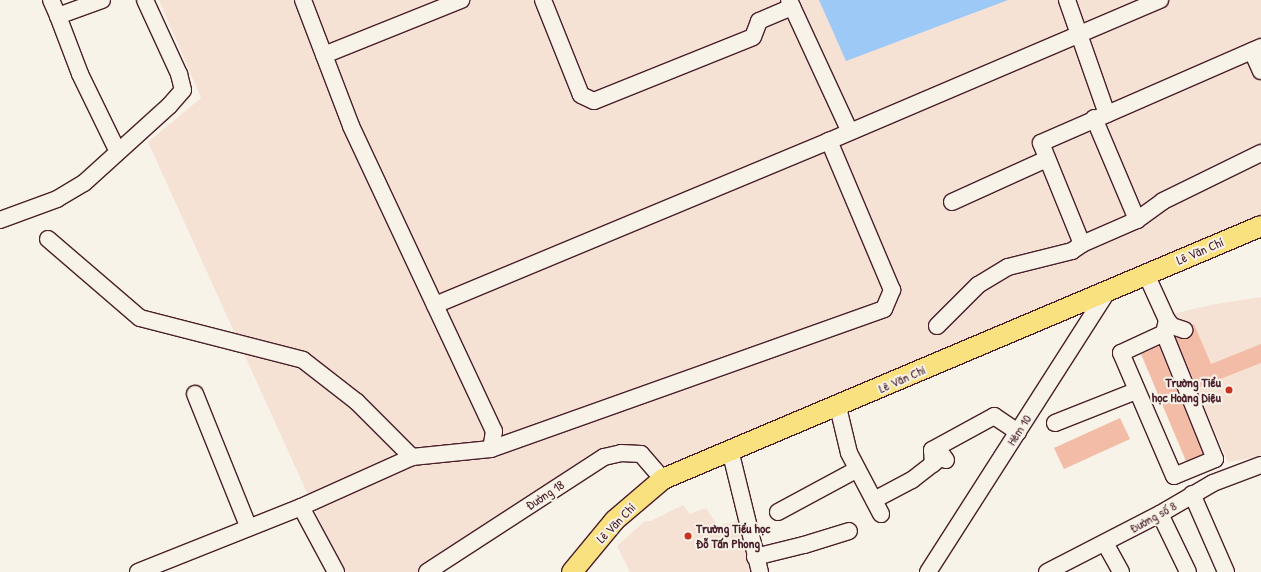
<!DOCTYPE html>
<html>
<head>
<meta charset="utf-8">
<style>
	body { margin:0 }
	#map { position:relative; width:1261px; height:572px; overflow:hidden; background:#f7f3e8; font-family:"Patrick Hand",sans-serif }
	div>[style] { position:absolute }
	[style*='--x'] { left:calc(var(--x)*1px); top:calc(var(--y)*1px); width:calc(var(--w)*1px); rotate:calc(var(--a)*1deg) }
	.built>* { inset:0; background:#f6e2d4 }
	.water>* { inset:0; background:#9dc9f7 }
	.building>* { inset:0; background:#f3bca6 }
	.roads { filter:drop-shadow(1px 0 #4a1f2b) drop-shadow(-1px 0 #4a1f2b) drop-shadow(0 1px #4a1f2b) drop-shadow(0 -1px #4a1f2b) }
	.minor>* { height:16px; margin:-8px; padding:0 8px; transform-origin:8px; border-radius:8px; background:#f7f3e8 }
	.major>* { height:20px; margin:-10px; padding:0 10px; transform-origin:10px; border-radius:10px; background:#fae180 }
	.dots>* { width:11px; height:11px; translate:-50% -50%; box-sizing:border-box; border:2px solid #f7f3e8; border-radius:50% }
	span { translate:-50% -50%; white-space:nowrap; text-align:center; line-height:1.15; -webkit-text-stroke:4px #f7f3e8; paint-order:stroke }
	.street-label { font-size:13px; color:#4a1f2b }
	.poi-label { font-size:13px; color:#4a1f2b; font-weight:700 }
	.right { translate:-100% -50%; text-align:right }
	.left { translate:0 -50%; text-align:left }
</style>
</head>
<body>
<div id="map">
	<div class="built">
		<i style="clip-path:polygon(159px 0,1261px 0,1261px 216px,664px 469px,637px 447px,615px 444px,422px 572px,343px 572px,148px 142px,201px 98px)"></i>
		<i style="clip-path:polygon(1261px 297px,1261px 456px,1228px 462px,1168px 324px,1173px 314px,1210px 305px)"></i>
		<i style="clip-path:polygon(683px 505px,690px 514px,706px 508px,718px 526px,743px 519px,757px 572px,630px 572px,617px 546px,645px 521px,651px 521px)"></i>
	</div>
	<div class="water">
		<i style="clip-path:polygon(819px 0,1008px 0,846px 61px)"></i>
	</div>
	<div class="building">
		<i style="clip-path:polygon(1194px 324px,1211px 364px,1261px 344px,1261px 363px,1197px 388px,1176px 338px,1190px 337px,1193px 333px,1192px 325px)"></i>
		<i style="clip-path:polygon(1159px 346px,1203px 454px,1186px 461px,1141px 354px)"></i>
		<i style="clip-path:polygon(1120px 418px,1130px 439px,1064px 469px,1054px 448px)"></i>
	</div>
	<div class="roads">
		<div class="minor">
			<i style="--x:51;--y:0;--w:17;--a:66"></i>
			<i style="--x:102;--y:0;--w:47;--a:160"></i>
			<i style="--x:58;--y:16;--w:62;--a:69.2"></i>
			<i style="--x:80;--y:74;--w:85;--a:64"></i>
			<i style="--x:303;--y:0;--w:135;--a:69.1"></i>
			<i style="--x:351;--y:126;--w:337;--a:64.9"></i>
			<i style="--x:494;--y:431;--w:18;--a:99"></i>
			<i style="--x:543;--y:0;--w:102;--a:68.2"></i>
			<i style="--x:581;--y:95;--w:14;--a:25"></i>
			<i style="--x:594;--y:101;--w:171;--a:-21.9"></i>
			<i style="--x:753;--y:37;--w:17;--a:-69"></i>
			<i style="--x:759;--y:21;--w:36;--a:-23"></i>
			<i style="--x:789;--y:0;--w:143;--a:65.2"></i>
			<i style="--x:1067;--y:0;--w:121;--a:70.7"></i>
			<i style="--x:1252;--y:51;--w:22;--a:66"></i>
			<i style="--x:324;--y:55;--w:148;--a:-21.9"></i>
			<i style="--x:1094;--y:118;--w:111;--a:67.1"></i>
			<i style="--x:952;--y:202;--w:104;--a:-24.4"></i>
			<i style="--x:0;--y:220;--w:61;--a:-20.2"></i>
			<i style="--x:57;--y:199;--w:31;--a:-31"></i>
			<i style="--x:84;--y:183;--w:115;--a:-42.2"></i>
			<i style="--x:169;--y:106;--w:21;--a:-49"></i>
			<i style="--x:183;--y:90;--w:16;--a:-104"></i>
			<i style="--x:179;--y:74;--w:81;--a:-114.7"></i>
			<i style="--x:48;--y:239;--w:121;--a:40.7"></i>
			<i style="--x:140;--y:318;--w:168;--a:14.4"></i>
			<i style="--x:303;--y:360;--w:68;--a:37.9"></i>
			<i style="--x:357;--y:402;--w:78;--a:45"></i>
			<i style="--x:1082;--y:244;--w:109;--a:-112.1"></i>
			<i style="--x:1041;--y:143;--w:240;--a:-23.6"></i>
			<i style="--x:1146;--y:274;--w:51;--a:65.5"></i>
			<i style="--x:1167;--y:320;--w:8;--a:50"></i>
			<i style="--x:1172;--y:326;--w:13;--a:18"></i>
			<i style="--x:435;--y:305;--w:427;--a:-22.6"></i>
			<i style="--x:937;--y:326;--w:58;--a:-45"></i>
			<i style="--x:978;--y:285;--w:35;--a:-31"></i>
			<i style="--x:1008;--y:267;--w:66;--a:-14"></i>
			<i style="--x:1072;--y:251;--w:12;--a:-35"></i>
			<i style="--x:1082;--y:244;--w:60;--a:-23.6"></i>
			<i style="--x:1137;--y:220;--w:32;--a:-36"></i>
			<i style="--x:1163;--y:201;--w:109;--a:-26.1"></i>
			<i style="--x:1164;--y:333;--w:136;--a:68"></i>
			<i style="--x:1215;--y:459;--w:44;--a:157.5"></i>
			<i style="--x:1174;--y:476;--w:134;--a:-113.3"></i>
			<i style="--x:1121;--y:353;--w:47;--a:-24.9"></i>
			<i style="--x:1164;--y:333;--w:13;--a:-77"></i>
			<i style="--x:195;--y:394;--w:144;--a:68.1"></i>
			<i style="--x:838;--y:407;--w:47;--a:76.6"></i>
			<i style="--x:849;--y:453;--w:69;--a:62.3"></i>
			<i style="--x:1055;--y:423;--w:87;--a:-21.6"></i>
			<i style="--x:730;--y:450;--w:126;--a:76.2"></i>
			<i style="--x:933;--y:464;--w:14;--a:-94"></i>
			<i style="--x:932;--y:450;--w:71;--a:-28.7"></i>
			<i style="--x:994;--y:416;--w:29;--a:34"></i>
			<i style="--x:1192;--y:494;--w:85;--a:66.4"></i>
			<i style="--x:874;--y:500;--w:43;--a:-27.8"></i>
			<i style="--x:912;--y:480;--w:39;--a:-38"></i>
			<i style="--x:943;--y:456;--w:5;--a:53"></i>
			<i style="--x:301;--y:507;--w:74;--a:61.7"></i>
			<i style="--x:778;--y:512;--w:89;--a:-28.3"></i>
			<i style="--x:1160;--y:514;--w:64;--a:64.2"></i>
			<i style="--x:1105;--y:543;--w:33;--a:61"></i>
			<i style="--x:755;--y:557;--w:50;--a:-13.8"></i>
			<i style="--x:804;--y:545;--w:47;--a:-17.3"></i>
			<i style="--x:138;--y:572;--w:175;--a:-21.7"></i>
			<i style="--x:301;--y:507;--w:122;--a:-24.2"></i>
			<i style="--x:412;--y:457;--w:79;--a:-5.8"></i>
			<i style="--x:491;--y:449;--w:417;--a:-19.6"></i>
			<i style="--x:884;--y:309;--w:21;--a:-67"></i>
			<i style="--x:892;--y:290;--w:162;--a:-112.9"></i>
			<i style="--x:829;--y:141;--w:360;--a:-23.1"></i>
			<i style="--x:427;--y:572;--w:211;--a:-33"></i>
			<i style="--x:604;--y:457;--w:17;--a:-13"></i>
			<i style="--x:621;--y:453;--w:20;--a:3"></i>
			<i style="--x:641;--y:454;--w:33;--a:49"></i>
			<i style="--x:928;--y:572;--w:336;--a:-57.4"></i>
			<i style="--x:1047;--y:572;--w:127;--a:-27.2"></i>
			<i style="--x:1160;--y:514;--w:61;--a:-30.3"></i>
			<i style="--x:1213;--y:483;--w:51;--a:-20.6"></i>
		</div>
		<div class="major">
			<i style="--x:572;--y:572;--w:67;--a:-50.4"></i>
			<i style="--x:615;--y:520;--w:63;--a:-40.5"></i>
			<i style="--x:663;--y:479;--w:649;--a:-22.93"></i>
		</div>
	</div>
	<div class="dots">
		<i style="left:1229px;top:390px;background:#c8321e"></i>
		<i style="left:688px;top:536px;background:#c8321e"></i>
	</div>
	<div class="street-label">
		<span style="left:1200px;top:251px;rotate:-23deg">Lê Văn Chí</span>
		<span style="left:902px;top:379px;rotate:-24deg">Lê Văn Chí</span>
		<span style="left:1019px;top:430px;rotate:-57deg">Hẻm 10</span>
		<span style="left:545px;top:495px;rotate:-33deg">Đường 18</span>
		<span style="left:1153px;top:517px;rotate:-29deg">Đường số 8</span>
		<span style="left:616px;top:523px;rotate:-46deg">Lê Văn Chí</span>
	</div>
	<div class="poi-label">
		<span class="right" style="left:1221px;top:390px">Trường Tiểu<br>học Hoàng Diệu</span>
		<span class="left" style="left:696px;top:536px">Trường Tiểu học<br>Đỗ Tấn Phong</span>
	</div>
</div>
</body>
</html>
